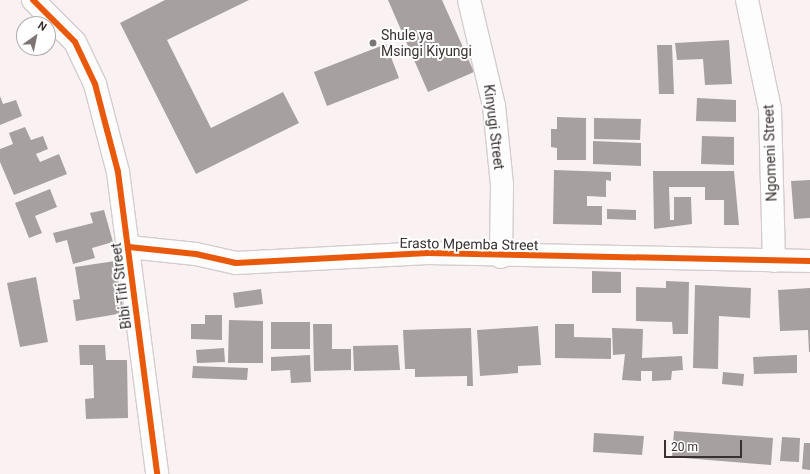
<!DOCTYPE html>
<html>
<head>
<meta charset="utf-8">
<style>
	body { margin:0 }
	#map { position:relative; width:810px; height:474px; overflow:hidden; background:#faf2f2; font-family:Roboto,sans-serif }
	div>[style] { position:absolute }
	[style*='--x'] { left:calc(var(--x)*1px); top:calc(var(--y)*1px); width:calc(var(--w)*1px); rotate:calc(var(--a)*1deg) }
	.building>* { inset:0; background:#a7a0a0 }
	.roads { filter:drop-shadow(1px 0 #d5cdcd) drop-shadow(-1px 0 #d5cdcd) drop-shadow(0 1px #d5cdcd) drop-shadow(0 -1px #d5cdcd) }
	.street>* { height:22px; margin:-11px; padding:0 11px; transform-origin:11px; border-radius:11px; background:#fefdfd }
	.cycleway>* { height:6px; margin:-3px; padding:0 3px; transform-origin:3px; border-radius:3px; background:#e8590c }
	.dots>* { width:11px; height:11px; translate:-50% -50%; box-sizing:border-box; border:2px solid #fff; border-radius:50% }
	span { translate:-50% -50%; white-space:nowrap; text-align:center; line-height:1.15; -webkit-text-stroke:4px #fff; paint-order:stroke }
	.poi-label { font-size:14px; color:#393030 }
	.left { translate:0 -50%; text-align:left }
	.street-label { font-size:14px; color:#393030 }
	.north { position:absolute; left:16px; top:16px; width:40px; height:40px; box-sizing:border-box; background:#fff; border:1px solid #b0acac; border-radius:50%; rotate:33deg; font-size:11px; font-weight:700; line-height:16px; text-align:center; color:#393030 }
	.north::after { content:''; display:block; margin:auto; width:14px; height:18px; background:#7d7474; clip-path:polygon(50% 0,100% 100%,50% 72%,0 100%) }
	.scale { position:absolute; left:664px; top:440px; width:78px; height:18px; box-sizing:border-box; border:2px solid #393030; border-top:0; padding-left:5px; font-size:12px; line-height:14px; white-space:nowrap; color:#393030; -webkit-text-stroke:3px #fff; paint-order:stroke }
</style>
</head>
<body>
<div id="map">
	<div class="building">
		<i style="clip-path:polygon(165px 0,249px 0,167px 40px,211px 128px,283px 92px,299px 123px,196px 174px,120px 23px)"></i>
		<i style="clip-path:polygon(388px 0,442px 0,474px 72px,428px 92px)"></i>
		<i style="clip-path:polygon(729px 40px,732px 84px,705px 85px,703px 59px,677px 60px,675px 43px)"></i>
		<i style="clip-path:polygon(386px 44px,399px 78px,327px 106px,314px 72px)"></i>
		<i style="clip-path:polygon(657px 45px,672px 45px,674px 94px,659px 94px)"></i>
		<i style="clip-path:polygon(0 96px,3px 104px,16px 100px,22px 116px,0 125px)"></i>
		<i style="clip-path:polygon(697px 98px,736px 100px,736px 122px,696px 121px)"></i>
		<i style="clip-path:polygon(557px 117px,586px 118px,586px 160px,557px 160px,557px 148px,551px 147px,551px 129px,557px 129px)"></i>
		<i style="clip-path:polygon(594px 118px,641px 119px,640px 140px,594px 139px)"></i>
		<i style="clip-path:polygon(25px 127px,31px 140px,43px 136px,48px 149px,36px 154px,40px 162px,59px 154px,67px 174px,14px 195px,0 162px,0 149px,13px 144px,9px 133px)"></i>
		<i style="clip-path:polygon(702px 136px,734px 137px,734px 165px,701px 164px)"></i>
		<i style="clip-path:polygon(593px 141px,641px 143px,641px 166px,593px 164px)"></i>
		<i style="clip-path:polygon(554px 170px,611px 172px,611px 181px,606px 180px,606px 197px,587px 196px,587px 206px,602px 206px,602px 225px,553px 224px)"></i>
		<i style="clip-path:polygon(653px 171px,734px 171px,739px 225px,724px 225px,724px 200px,705px 200px,705px 187px,669px 187px,670px 220px,674px 220px,674px 197px,691px 197px,692px 224px,654px 229px)"></i>
		<i style="clip-path:polygon(810px 180px,810px 218px,794px 219px,791px 181px)"></i>
		<i style="clip-path:polygon(50px 189px,57px 207px,35px 216px,42px 233px,29px 238px,15px 203px)"></i>
		<i style="clip-path:polygon(607px 209px,636px 210px,636px 220px,607px 219px)"></i>
		<i style="clip-path:polygon(104px 210px,113px 242px,92px 248px,95px 258px,73px 264px,67px 240px,56px 243px,53px 233px,93px 223px,90px 213px)"></i>
		<i style="clip-path:polygon(115px 261px,124px 313px,76px 321px,73px 300px,80px 299px,75px 267px)"></i>
		<i style="clip-path:polygon(592px 271px,621px 272px,621px 293px,592px 293px)"></i>
		<i style="clip-path:polygon(36px 277px,48px 342px,20px 347px,7px 283px)"></i>
		<i style="clip-path:polygon(666px 281px,689px 282px,688px 334px,673px 334px,672px 322px,636px 321px,636px 287px,666px 288px)"></i>
		<i style="clip-path:polygon(695px 285px,751px 288px,750px 318px,719px 316px,718px 369px,693px 368px)"></i>
		<i style="clip-path:polygon(810px 288px,810px 352px,809px 352px,808px 330px,780px 331px,778px 290px)"></i>
		<i style="clip-path:polygon(261px 289px,263px 304px,235px 308px,233px 293px)"></i>
		<i style="clip-path:polygon(205px 315px,222px 315px,222px 340px,191px 339px,191px 324px,205px 324px)"></i>
		<i style="clip-path:polygon(229px 320px,263px 321px,263px 363px,228px 363px)"></i>
		<i style="clip-path:polygon(271px 322px,310px 322px,310px 349px,271px 349px)"></i>
		<i style="clip-path:polygon(313px 324px,332px 324px,332px 349px,351px 349px,351px 370px,314px 371px)"></i>
		<i style="clip-path:polygon(555px 324px,574px 324px,574px 337px,611px 338px,611px 359px,555px 358px)"></i>
		<i style="clip-path:polygon(538px 326px,541px 365px,518px 366px,518px 373px,480px 376px,477px 330px)"></i>
		<i style="clip-path:polygon(471px 328px,473px 386px,467px 386px,467px 376px,415px 377px,415px 369px,405px 369px,403px 330px)"></i>
		<i style="clip-path:polygon(612px 328px,643px 329px,642px 358px,682px 356px,683px 370px,672px 371px,671px 380px,652px 381px,652px 371px,641px 371px,641px 381px,622px 380px,625px 354px,613px 355px)"></i>
		<i style="clip-path:polygon(79px 345px,105px 345px,106px 360px,127px 360px,128px 418px,86px 419px,85px 399px,94px 398px,93px 365px,80px 365px)"></i>
		<i style="clip-path:polygon(398px 345px,400px 370px,354px 371px,353px 346px)"></i>
		<i style="clip-path:polygon(224px 348px,225px 362px,197px 363px,196px 350px)"></i>
		<i style="clip-path:polygon(310px 355px,311px 382px,291px 383px,290px 370px,271px 371px,271px 357px)"></i>
		<i style="clip-path:polygon(797px 355px,797px 373px,754px 374px,753px 357px)"></i>
		<i style="clip-path:polygon(193px 366px,248px 368px,247px 380px,192px 378px)"></i>
		<i style="clip-path:polygon(723px 372px,744px 374px,743px 386px,722px 384px)"></i>
		<i style="clip-path:polygon(674px 431px,773px 438px,771px 465px,672px 457px)"></i>
		<i style="clip-path:polygon(594px 433px,644px 436px,642px 455px,593px 452px)"></i>
		<i style="clip-path:polygon(782px 437px,800px 438px,799px 462px,780px 461px)"></i>
		<i style="clip-path:polygon(804px 443px,810px 443px,810px 470px,802px 469px)"></i>
	</div>
	<div class="roads">
		<div class="street">
			<i style="--x:33;--y:0;--w:59;--a:45"></i>
			<i style="--x:75;--y:42;--w:47;--a:64.5"></i>
			<i style="--x:95;--y:84;--w:48;--a:75.4"></i>
			<i style="--x:107;--y:130;--w:43;--a:75.3"></i>
			<i style="--x:118;--y:172;--w:305;--a:82.6"></i>
			<i style="--x:469;--y:0;--w:109;--a:76.7"></i>
			<i style="--x:494;--y:106;--w:79;--a:84.2"></i>
			<i style="--x:502;--y:185;--w:72;--a:90.8"></i>
			<i style="--x:747;--y:0;--w:111;--a:78.1"></i>
			<i style="--x:770;--y:109;--w:152;--a:88.5"></i>
			<i style="--x:129;--y:247;--w:67;--a:6"></i>
			<i style="--x:196;--y:254;--w:41;--a:12.7"></i>
			<i style="--x:236;--y:263;--w:192;--a:-3"></i>
			<i style="--x:428;--y:253;--w:382;--a:1.2"></i>
		</div>
	</div>
	<div class="cycleway">
		<i style="--x:33;--y:0;--w:59;--a:45"></i>
		<i style="--x:75;--y:42;--w:47;--a:64.5"></i>
		<i style="--x:95;--y:84;--w:48;--a:75.4"></i>
		<i style="--x:107;--y:130;--w:43;--a:75.3"></i>
		<i style="--x:118;--y:172;--w:305;--a:82.6"></i>
		<i style="--x:129;--y:247;--w:67;--a:6"></i>
		<i style="--x:196;--y:254;--w:41;--a:12.7"></i>
		<i style="--x:236;--y:263;--w:192;--a:-3"></i>
		<i style="--x:428;--y:253;--w:382;--a:1.2"></i>
	</div>
	<div class="dots">
		<i style="left:373px;top:43px;background:#7d7474"></i>
	</div>
	<div class="poi-label">
		<span class="left" style="left:381px;top:43px">Shule ya<br>Msingi Kiyungi</span>
	</div>
	<div class="street-label">
		<span style="left:494px;top:127px;rotate:83deg">Kinyugi Street</span>
		<span style="left:770px;top:153px;rotate:-92deg">Ngomeni Street</span>
		<span style="left:469px;top:244px;rotate:1deg">Erasto Mpemba Street</span>
		<span style="left:121px;top:286px;rotate:-97deg">Bibi Titi Street</span>
	</div>
	<div class="north">N</div>
	<div class="scale">20 m</div>
</div>
</body>
</html>
